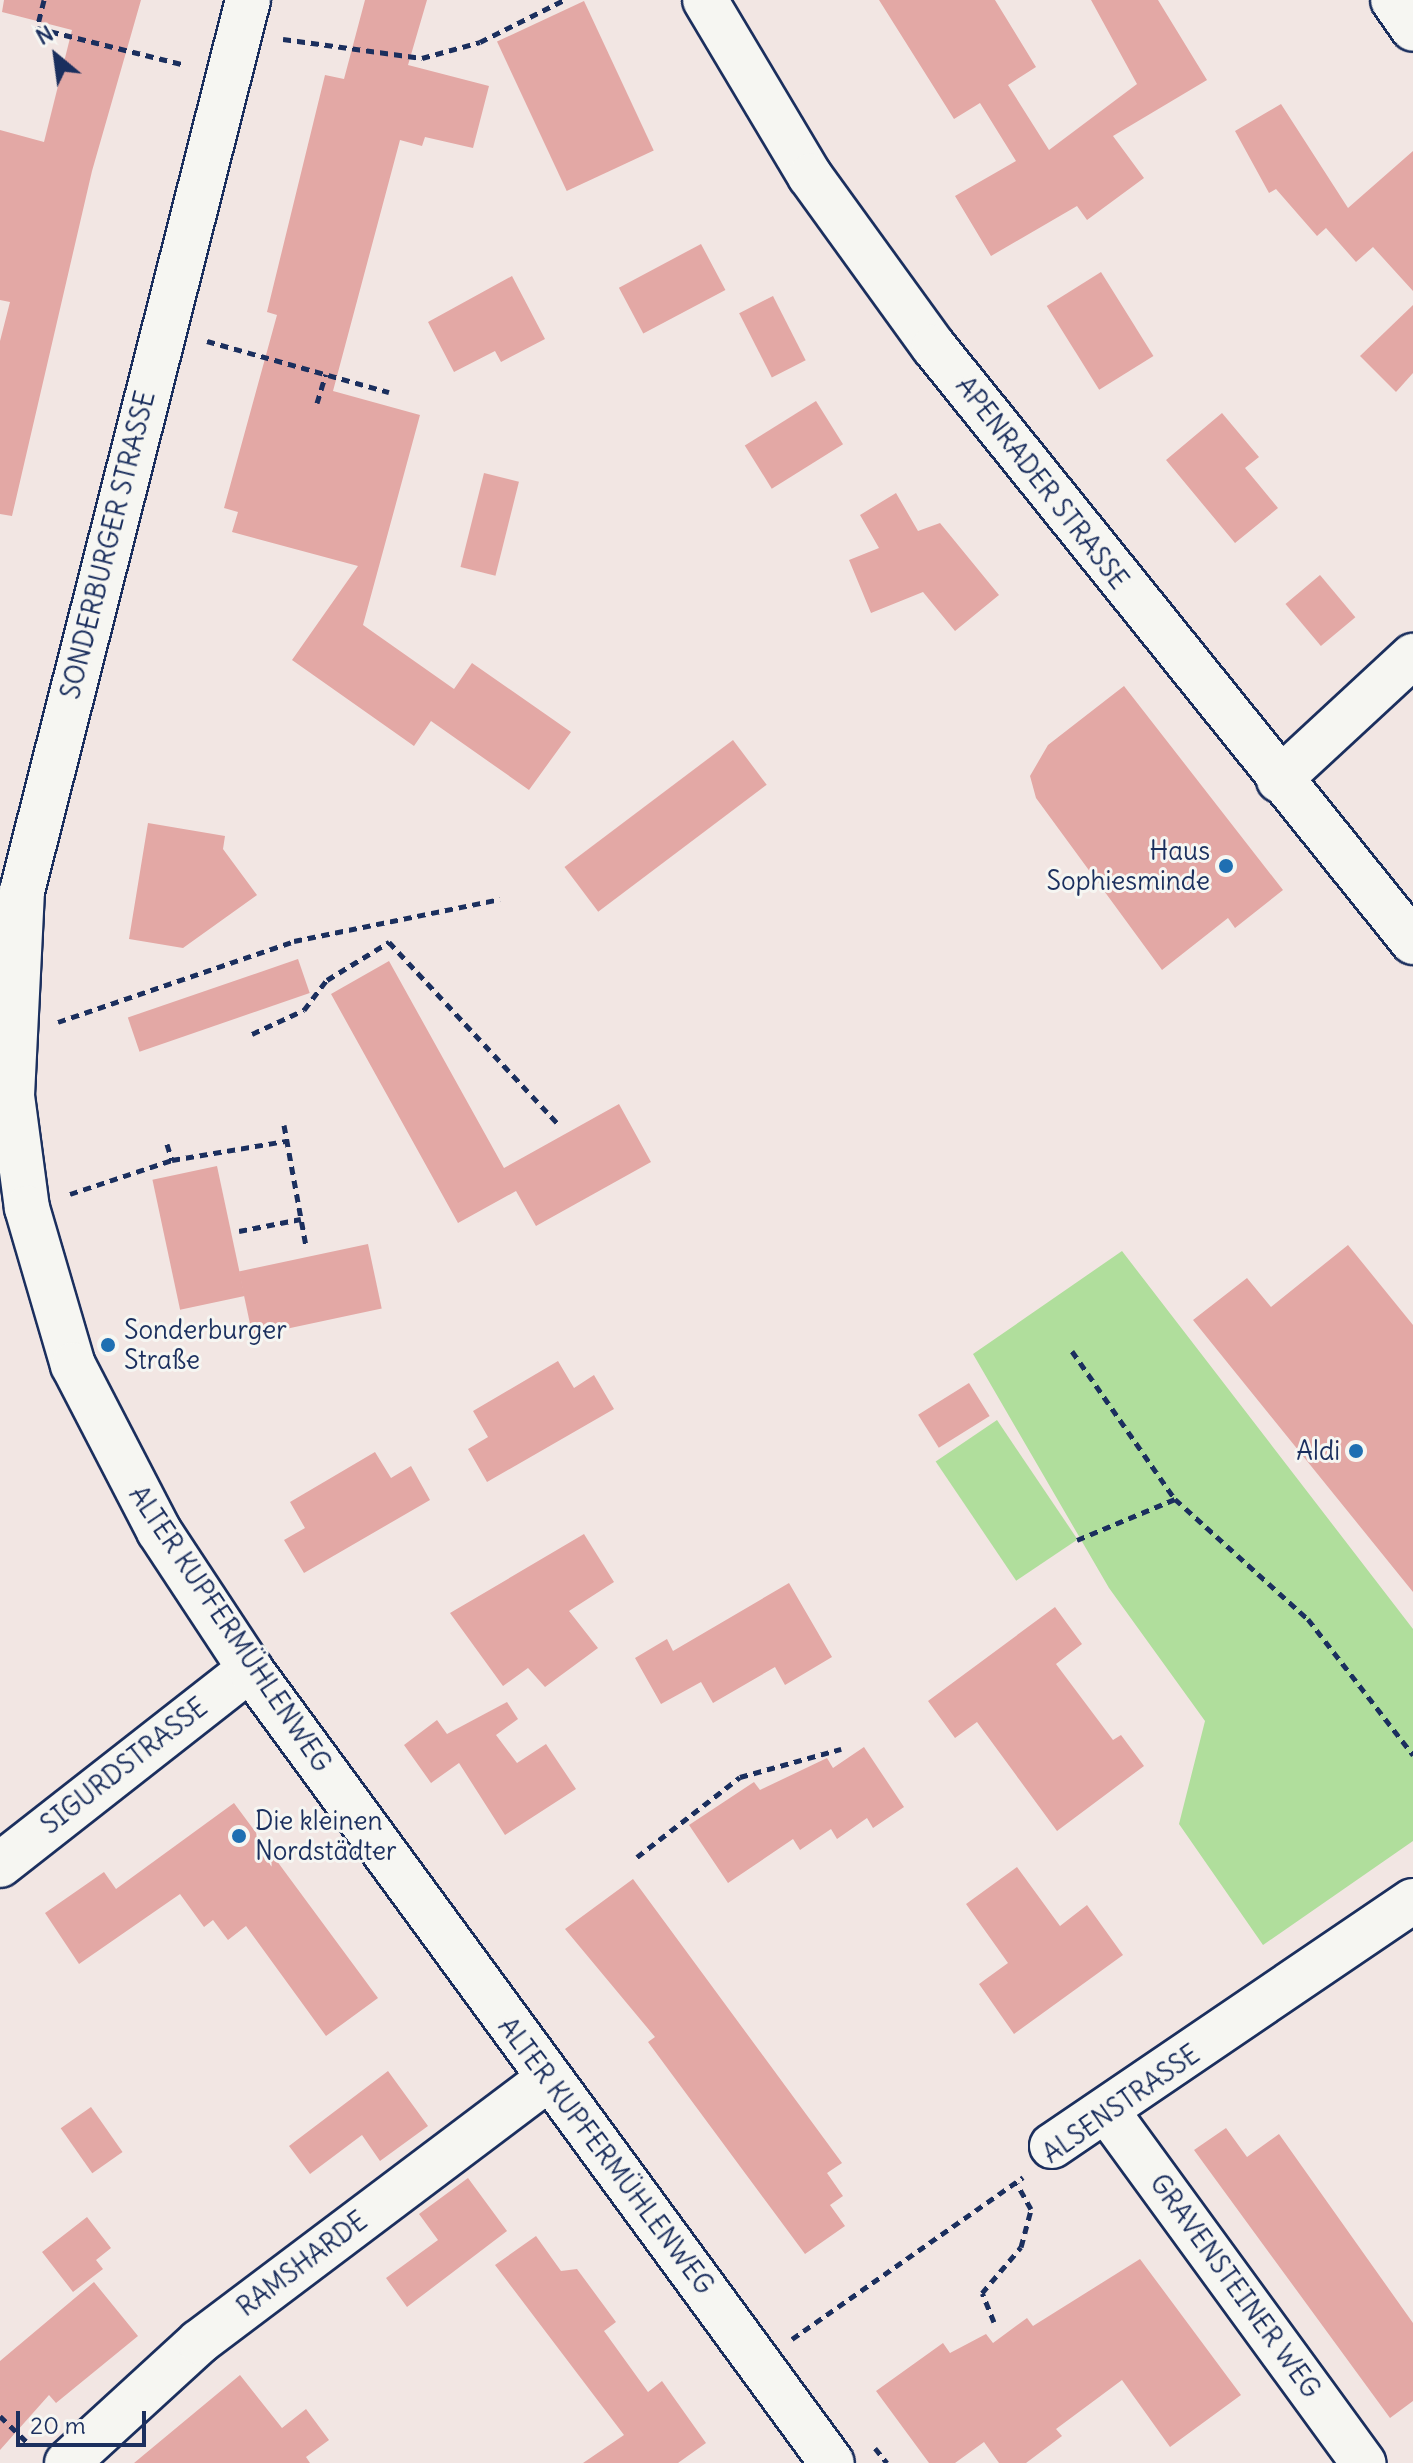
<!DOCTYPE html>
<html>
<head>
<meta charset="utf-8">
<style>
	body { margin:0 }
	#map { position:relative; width:1413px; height:2463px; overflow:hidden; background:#f2e6e3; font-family:Delius,sans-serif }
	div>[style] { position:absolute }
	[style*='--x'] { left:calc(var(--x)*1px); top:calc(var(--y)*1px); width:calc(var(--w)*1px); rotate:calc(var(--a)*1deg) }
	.green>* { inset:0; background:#b0de9c; transform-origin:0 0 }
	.building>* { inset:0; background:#e3a8a5; transform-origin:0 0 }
	.path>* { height:5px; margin-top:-2.5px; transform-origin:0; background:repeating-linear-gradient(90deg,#1b2f5e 0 8px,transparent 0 14px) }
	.roads { filter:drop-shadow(2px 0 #1b2f5e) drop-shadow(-2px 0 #1b2f5e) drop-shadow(0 2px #1b2f5e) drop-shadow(0 -2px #1b2f5e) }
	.street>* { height:44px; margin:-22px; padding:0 22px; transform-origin:22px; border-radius:22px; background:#f6f6f2 }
	.secondary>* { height:44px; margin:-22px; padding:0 22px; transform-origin:22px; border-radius:22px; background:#f6f6f2 }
	.dots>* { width:22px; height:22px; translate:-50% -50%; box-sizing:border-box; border:4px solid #f6f6f2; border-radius:50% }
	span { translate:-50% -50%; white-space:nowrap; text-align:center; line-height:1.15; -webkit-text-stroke:6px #f6f6f2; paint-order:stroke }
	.street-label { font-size:26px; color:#1b2f5e }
	.poi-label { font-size:26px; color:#1b2f5e }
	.right { translate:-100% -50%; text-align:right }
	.left { translate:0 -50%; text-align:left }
	.north { position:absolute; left:16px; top:16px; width:80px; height:80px; -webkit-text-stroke:6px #f6f6f2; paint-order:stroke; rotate:331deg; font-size:22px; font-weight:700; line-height:32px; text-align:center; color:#1b2f5e }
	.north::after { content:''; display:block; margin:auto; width:28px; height:36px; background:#1b2f5e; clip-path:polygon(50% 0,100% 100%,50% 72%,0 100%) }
	.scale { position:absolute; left:16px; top:2411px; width:130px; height:36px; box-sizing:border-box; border:4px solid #1b2f5e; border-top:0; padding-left:10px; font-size:24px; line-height:28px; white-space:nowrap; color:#1b2f5e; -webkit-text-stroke:6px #f6f6f2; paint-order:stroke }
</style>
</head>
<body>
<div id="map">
	<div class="green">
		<div style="clip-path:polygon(1122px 1251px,1413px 1629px,1413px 1841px,1263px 1945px,1179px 1824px,1205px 1721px,1109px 1588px,973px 1354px)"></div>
		<div style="left:997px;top:1420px;width:144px;height:74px;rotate:56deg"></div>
	</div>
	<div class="building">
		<div style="clip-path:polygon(4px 0,141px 0,92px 171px,12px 516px,0 514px,0 341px,10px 302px,0 300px,0 130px,44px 142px,72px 30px,2px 12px)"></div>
		<div style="clip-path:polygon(365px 0,427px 0,408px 65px,489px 86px,473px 148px,425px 137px,422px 146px,400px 140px,333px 391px,420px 415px,363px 625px,454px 689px,472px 663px,571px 732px,529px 790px,431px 721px,414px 746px,292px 660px,358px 566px,232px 532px,238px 512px,224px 508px,277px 315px,267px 312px,325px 75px,344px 79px)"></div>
		<div style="clip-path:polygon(879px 0,995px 0,1036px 67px,1008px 85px,1049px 150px,1137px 84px,1091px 0,1158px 0,1207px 80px,1113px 136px,1144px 178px,1087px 220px,1077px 206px,991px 256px,955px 196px,1016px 161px,980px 103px,954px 119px)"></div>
		<div style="left:584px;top:1px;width:165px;height:96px;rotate:65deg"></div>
		<div style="clip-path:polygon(1281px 104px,1348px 208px,1413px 151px,1413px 291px,1373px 247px,1356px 262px,1326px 228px,1317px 236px,1276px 189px,1269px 193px,1235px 131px)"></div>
		<div style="left:701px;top:244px;width:52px;height:93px;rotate:62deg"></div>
		<div style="left:1101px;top:272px;width:99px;height:64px;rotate:58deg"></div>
		<div style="clip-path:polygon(512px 276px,545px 339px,501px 362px,495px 351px,454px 372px,428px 322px)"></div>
		<div style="left:773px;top:296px;width:72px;height:38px;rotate:63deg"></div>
		<div style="clip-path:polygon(1413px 305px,1413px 373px,1396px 392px,1360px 356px)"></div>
		<div style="left:816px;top:401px;width:51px;height:84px;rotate:58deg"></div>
		<div style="clip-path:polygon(1222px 413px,1259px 457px,1245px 468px,1278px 508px,1235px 543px,1166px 460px)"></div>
		<div style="left:484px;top:473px;width:36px;height:97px;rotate:14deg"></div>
		<div style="clip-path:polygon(896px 493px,918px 531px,940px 523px,999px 595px,955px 631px,923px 592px,871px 613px,849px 560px,879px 548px,860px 515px)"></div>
		<div style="left:1320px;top:575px;width:55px;height:45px;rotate:50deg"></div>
		<div style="clip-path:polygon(1124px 686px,1283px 890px,1235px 928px,1228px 918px,1162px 970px,1036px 798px,1030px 776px,1048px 745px)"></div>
		<div style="left:733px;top:740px;width:56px;height:211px;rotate:53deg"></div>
		<div style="clip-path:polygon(148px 823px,225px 836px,223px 849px,257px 895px,183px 948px,129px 939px)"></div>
		<div style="left:298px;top:959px;width:36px;height:180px;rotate:71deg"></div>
		<div style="clip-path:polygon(389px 961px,504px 1168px,619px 1104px,651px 1162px,536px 1226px,516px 1191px,458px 1223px,331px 994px)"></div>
		<div style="left:217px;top:1166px;width:133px;height:66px;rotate:78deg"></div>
		<div style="left:368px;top:1244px;width:66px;height:132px;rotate:78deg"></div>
		<div style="clip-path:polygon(1348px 1245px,1413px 1325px,1413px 1592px,1193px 1320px,1247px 1278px,1271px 1307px)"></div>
		<div style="clip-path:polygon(558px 1361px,574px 1388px,594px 1375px,614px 1409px,487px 1482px,468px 1449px,488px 1437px,473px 1411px)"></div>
		<div style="left:969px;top:1383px;width:39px;height:60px;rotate:58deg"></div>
		<div style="clip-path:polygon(375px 1452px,391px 1478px,411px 1466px,430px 1500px,304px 1573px,284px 1540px,305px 1528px,290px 1502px)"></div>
		<div style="clip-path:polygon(584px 1534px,614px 1582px,569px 1611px,598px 1648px,545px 1687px,528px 1668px,503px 1686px,450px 1613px)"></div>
		<div style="clip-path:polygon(789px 1583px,832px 1657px,785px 1685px,775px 1667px,713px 1703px,701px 1682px,661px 1704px,635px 1658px,667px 1639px,673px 1651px)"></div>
		<div style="clip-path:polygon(1055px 1607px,1082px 1644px,1056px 1664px,1113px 1740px,1121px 1735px,1144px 1766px,1057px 1831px,977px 1722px,955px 1738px,928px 1701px)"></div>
		<div style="clip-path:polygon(507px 1702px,518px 1719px,496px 1735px,517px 1763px,546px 1744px,576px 1789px,505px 1835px,459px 1763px,431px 1783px,404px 1745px,437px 1720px,447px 1734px)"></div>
		<div style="clip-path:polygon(864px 1747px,904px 1807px,873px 1828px,867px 1818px,837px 1839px,831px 1829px,800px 1850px,793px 1839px,728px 1883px,689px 1825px,754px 1782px,760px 1790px,827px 1758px,833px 1768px)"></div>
		<div style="clip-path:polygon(234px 1803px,378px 1998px,326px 2036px,246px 1926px,228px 1940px,213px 1920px,204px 1927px,180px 1894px,79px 1964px,45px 1913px,104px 1872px,116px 1889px)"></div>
		<div style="clip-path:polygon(1017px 1867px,1060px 1926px,1087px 1905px,1123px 1955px,1014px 2034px,979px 1984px,1008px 1963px,966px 1904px)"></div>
		<div style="clip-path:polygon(633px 1879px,842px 2163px,827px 2173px,843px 2196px,830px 2205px,845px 2226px,805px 2254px,648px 2042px,655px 2037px,565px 1929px)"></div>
		<div style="clip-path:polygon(388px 2071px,428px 2126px,380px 2161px,362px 2135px,310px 2174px,289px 2146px)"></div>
		<div style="left:91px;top:2107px;width:55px;height:37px;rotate:55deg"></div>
		<div style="clip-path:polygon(1226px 2128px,1247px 2157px,1279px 2134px,1413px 2323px,1413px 2401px,1390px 2418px,1194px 2150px)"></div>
		<div style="clip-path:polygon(468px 2178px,507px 2231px,407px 2307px,386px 2278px,438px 2240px,419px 2214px)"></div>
		<div style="clip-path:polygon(87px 2217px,111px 2248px,96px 2260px,103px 2269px,73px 2292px,42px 2252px)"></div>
		<div style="clip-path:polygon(536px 2236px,561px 2271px,577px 2269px,616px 2322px,604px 2331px,648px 2392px,662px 2381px,706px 2443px,678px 2463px,583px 2463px,624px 2435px,495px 2265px)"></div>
		<div style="clip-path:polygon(1140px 2259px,1241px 2395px,1170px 2447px,1122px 2380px,1056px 2429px,1062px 2436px,1026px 2463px,999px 2463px,984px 2442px,955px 2463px,929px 2463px,876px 2391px,943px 2343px,950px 2353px,986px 2334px,993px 2343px,1027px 2318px,1033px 2326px)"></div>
		<div style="clip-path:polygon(94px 2282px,138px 2336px,56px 2403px,49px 2395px,0 2450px,0 2361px)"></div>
		<div style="clip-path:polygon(240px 2375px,282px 2428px,306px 2409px,329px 2440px,306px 2457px,310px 2463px,134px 2463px)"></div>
	</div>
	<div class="path">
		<div style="--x:44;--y:0;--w:29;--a:104"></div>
		<div style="--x:37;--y:28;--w:153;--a:14"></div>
		<div style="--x:283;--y:39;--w:140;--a:7.8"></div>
		<div style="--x:422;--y:58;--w:60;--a:-15.4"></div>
		<div style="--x:480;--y:42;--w:94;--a:-26.6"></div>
		<div style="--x:207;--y:341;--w:189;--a:15.7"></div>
		<div style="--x:317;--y:403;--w:30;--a:-73"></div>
		<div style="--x:58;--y:1022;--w:250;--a:-18.9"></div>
		<div style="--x:294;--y:941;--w:210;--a:-11.5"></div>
		<div style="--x:252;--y:1034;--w:57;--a:-24.8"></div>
		<div style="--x:304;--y:1010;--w:38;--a:-53"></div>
		<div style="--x:327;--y:980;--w:73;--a:-31.5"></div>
		<div style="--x:389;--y:942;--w:250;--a:47.1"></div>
		<div style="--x:284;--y:1125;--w:123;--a:79.7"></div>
		<div style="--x:167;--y:1144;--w:17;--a:73"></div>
		<div style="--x:70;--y:1194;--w:108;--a:-18.4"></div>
		<div style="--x:172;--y:1160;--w:116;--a:-9.5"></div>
		<div style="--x:239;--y:1231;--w:63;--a:-11"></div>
		<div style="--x:1072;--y:1351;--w:180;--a:55.2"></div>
		<div style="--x:1175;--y:1499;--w:179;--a:42.1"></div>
		<div style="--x:1308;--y:1619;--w:172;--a:52.3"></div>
		<div style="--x:1077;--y:1540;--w:106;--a:-22.7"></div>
		<div style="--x:637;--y:1857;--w:130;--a:-37.8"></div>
		<div style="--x:740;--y:1777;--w:105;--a:-15.5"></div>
		<div style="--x:994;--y:2322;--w:31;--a:-112"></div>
		<div style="--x:982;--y:2293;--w:60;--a:-49.7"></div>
		<div style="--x:1021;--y:2247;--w:39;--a:-75"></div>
		<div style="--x:1031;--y:2209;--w:29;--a:-119"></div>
		<div style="--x:792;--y:2339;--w:282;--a:-35"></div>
		<div style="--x:0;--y:2416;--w:39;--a:44"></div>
		<div style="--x:875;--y:2448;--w:19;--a:51"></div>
	</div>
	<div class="roads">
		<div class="street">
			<div style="--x:1393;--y:0;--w:35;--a:55"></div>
			<div style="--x:1279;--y:780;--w:183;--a:-42.8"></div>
			<div style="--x:0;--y:1865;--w:318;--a:-38.1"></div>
			<div style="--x:1106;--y:2110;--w:437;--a:53.9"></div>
			<div style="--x:1052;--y:2146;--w:436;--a:-34.2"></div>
			<div style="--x:67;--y:2463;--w:179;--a:-42.5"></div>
			<div style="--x:199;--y:2342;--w:437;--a:-37"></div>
		</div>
		<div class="secondary">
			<div style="--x:248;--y:0;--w:919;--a:104.23"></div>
			<div style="--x:22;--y:891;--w:205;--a:92.8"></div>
			<div style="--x:12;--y:1096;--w:113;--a:82.4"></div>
			<div style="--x:27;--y:1208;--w:164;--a:73.7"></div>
			<div style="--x:73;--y:1365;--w:187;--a:62.6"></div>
			<div style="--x:159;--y:1531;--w:165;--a:56.6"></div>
			<div style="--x:250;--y:1669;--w:984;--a:53.76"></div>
			<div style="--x:705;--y:0;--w:205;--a:59.2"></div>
			<div style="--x:810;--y:176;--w:211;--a:54.1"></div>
			<div style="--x:934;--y:347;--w:764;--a:51.16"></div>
		</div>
	</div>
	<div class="dots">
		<div style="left:1226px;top:866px;background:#1f6fb2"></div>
		<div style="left:108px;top:1345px;background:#1f6fb2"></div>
		<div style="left:1356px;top:1451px;background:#1f6fb2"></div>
		<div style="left:239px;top:1836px;background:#1f6fb2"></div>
	</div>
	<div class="street-label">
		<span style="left:1042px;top:483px;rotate:52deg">APENRADER STRASSE</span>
		<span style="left:108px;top:545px;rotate:-76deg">SONDERBURGER STRASSE</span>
		<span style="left:230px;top:1629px;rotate:56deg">ALTER KUPFERMÜHLENWEG</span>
		<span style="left:124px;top:1766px;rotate:-38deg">SIGURDSTRASSE</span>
		<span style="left:1121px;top:2104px;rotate:-35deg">ALSENSTRASSE</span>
		<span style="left:606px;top:2156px;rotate:53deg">ALTER KUPFERMÜHLENWEG</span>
		<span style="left:302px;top:2264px;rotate:-37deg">RAMSHARDE</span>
		<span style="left:1235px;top:2286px;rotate:54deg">GRAVENSTEINER WEG</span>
	</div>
	<div class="poi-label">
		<span class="right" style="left:1210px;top:866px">Haus<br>Sophiesminde</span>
		<span class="left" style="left:124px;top:1345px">Sonderburger<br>Straße</span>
		<span class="right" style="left:1340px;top:1451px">Aldi</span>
		<span class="left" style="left:255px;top:1836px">Die kleinen<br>Nordstädter</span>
	</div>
	<div class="north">N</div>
	<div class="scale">20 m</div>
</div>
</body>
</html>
